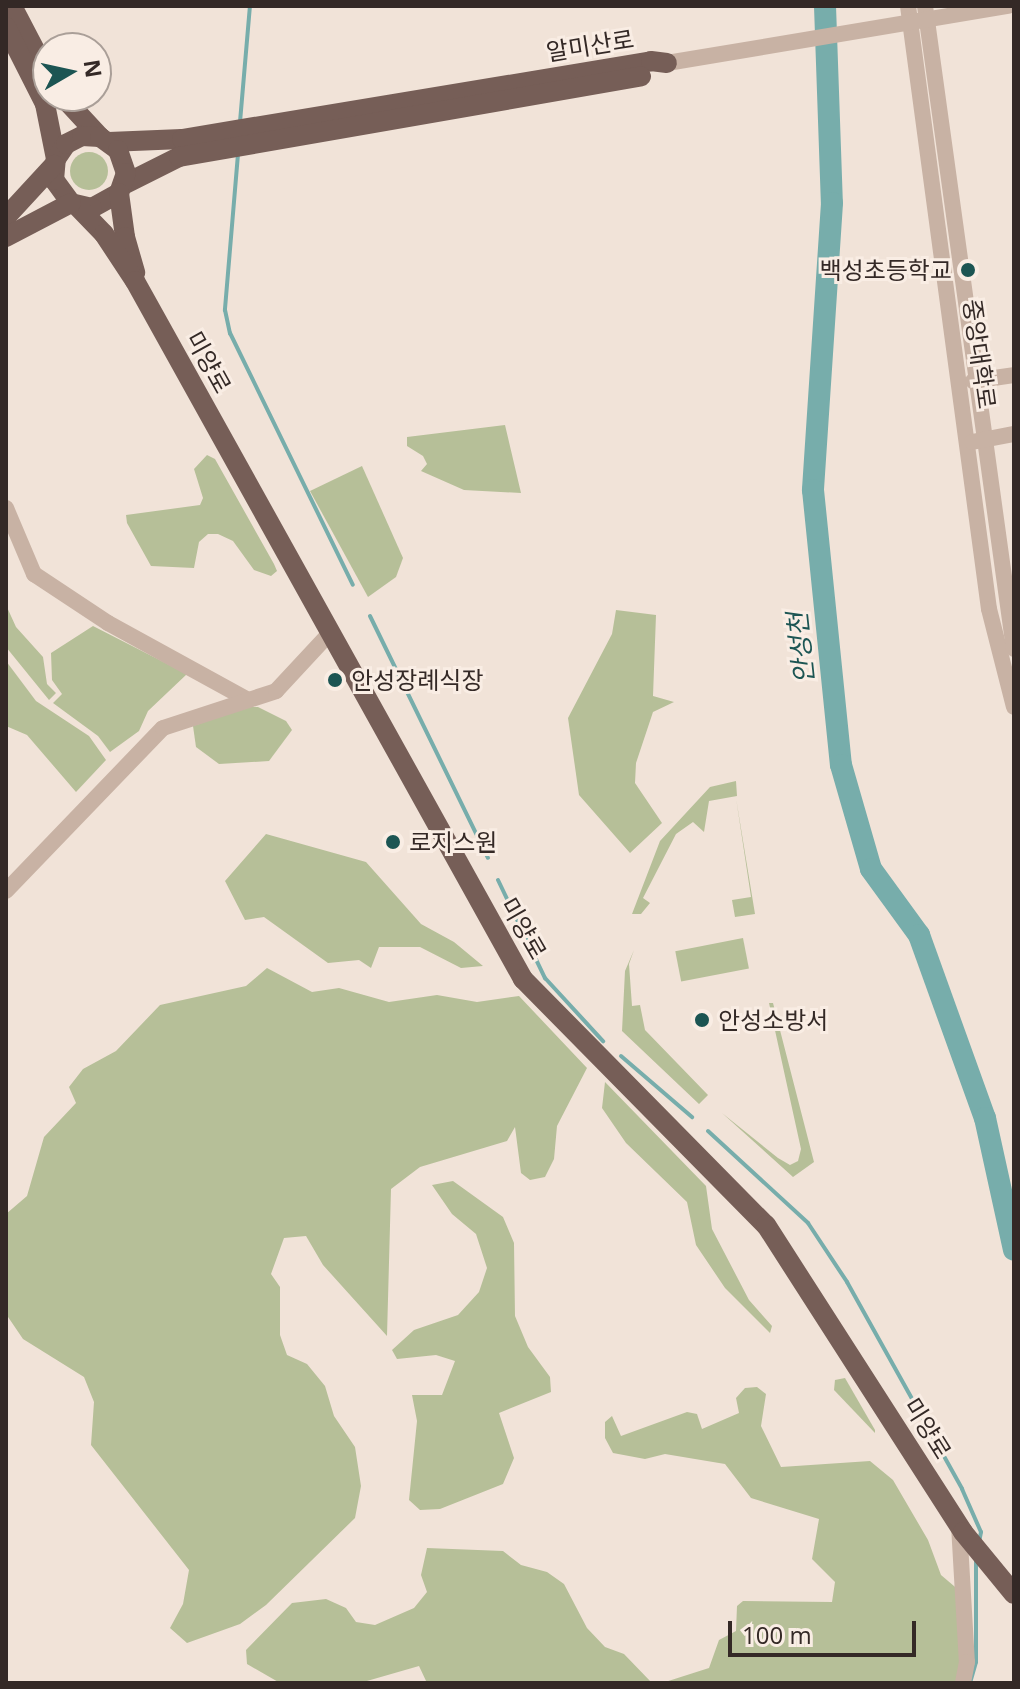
<!DOCTYPE html>
<html>
<head>
<meta charset="utf-8">
<style>
	body { margin:0 }
	#map { position:relative; width:1020px; height:1689px; overflow:hidden; background:#f1e3d8; font-family:"Open Sans","Noto Sans KR",sans-serif }
	div>[style] { position:absolute }
	[style*='--x'] { left:calc(var(--x)*1px); top:calc(var(--y)*1px); width:calc(var(--w)*1px); rotate:calc(var(--a)*1deg) }
	.green>* { inset:0; background:#b6bf98; transform-origin:0 0 }
	.round { border-radius:50% }
	.stream>* { height:4px; margin:-2px; padding:0 2px; transform-origin:2px; border-radius:2px; background:#77adab }
	.river>* { height:22px; margin:-11px; padding:0 11px; transform-origin:11px; border-radius:11px; background:#77adab }
	.minor>* { height:16px; margin:-8px; padding:0 8px; transform-origin:8px; border-radius:8px; background:#c8b2a4 }
	.major>* { height:20px; margin:-10px; padding:0 10px; transform-origin:10px; border-radius:10px; background:#765e57 }
	.dots>* { width:22px; height:22px; translate:-50% -50%; box-sizing:border-box; border:4px solid #f9ede4; border-radius:50% }
	span { translate:-50% -50%; white-space:nowrap; text-align:center; line-height:1.15; -webkit-text-stroke:6px #f9ede4; paint-order:stroke }
	.street-label { font-size:24px; color:#342926 }
	.poi-label { font-size:24px; color:#342926 }
	.right { translate:-100% -50%; text-align:right }
	.left { translate:0 -50%; text-align:left }
	.water-label { font-size:26px; color:#1c5553; font-style:italic }
	.frame { position:absolute; inset:0; border:8px solid #342926; pointer-events:none }
	.north { position:absolute; left:32px; top:32px; width:80px; height:80px; box-sizing:border-box; background:#f9ede4; border:2px solid #aa9f98; border-radius:50%; rotate:81deg; font-size:22px; font-weight:700; line-height:32px; text-align:center; color:#342926 }
	.north::after { content:''; display:block; margin:auto; width:28px; height:36px; background:#1c5553; clip-path:polygon(50% 0,100% 100%,50% 72%,0 100%) }
	.scale { position:absolute; left:728px; top:1621px; width:188px; height:36px; box-sizing:border-box; border:4px solid #342926; border-top:0; padding-left:10px; font-size:24px; line-height:28px; white-space:nowrap; color:#342926; -webkit-text-stroke:6px #f9ede4; paint-order:stroke }
</style>
</head>
<body>
<div id="map">
	<div class="green">
		<div class="round" style="left:70px;top:152px;width:38px;height:38px"></div>
		<div style="clip-path:polygon(505px 425px,521px 493px,464px 490px,421px 471px,427px 464px,423px 456px,407px 446px,407px 437px)"></div>
		<div style="clip-path:polygon(207px 455px,215px 459px,274px 564px,277px 571px,271px 576px,254px 570px,233px 541px,218px 534px,208px 534px,199px 542px,194px 568px,151px 566px,127px 523px,126px 515px,200px 505px,203px 498px,194px 469px)"></div>
		<div style="clip-path:polygon(362px 466px,403px 558px,396px 577px,368px 597px,310px 491px)"></div>
		<div style="clip-path:polygon(6px 605px,16px 627px,43px 657px,47px 684px,56px 693px,49px 700px,6px 647px)"></div>
		<div style="clip-path:polygon(616px 610px,656px 615px,653px 696px,674px 702px,653px 712px,636px 763px,635px 783px,662px 823px,630px 853px,579px 795px,568px 718px,612px 634px)"></div>
		<div style="clip-path:polygon(93px 626px,187px 674px,148px 711px,139px 731px,110px 752px,98px 736px,53px 703px,62px 694px,52px 680px,51px 653px)"></div>
		<div style="clip-path:polygon(6px 661px,36px 701px,89px 736px,106px 760px,76px 792px,27px 735px,6px 726px)"></div>
		<div style="clip-path:polygon(247px 707px,258px 707px,286px 721px,292px 730px,269px 761px,219px 764px,196px 747px,193px 726px)"></div>
		<div style="clip-path:polygon(736px 781px,737px 796px,709px 801px,704px 832px,693px 822px,676px 834px,643px 898px,650px 903px,641px 914px,632px 914px,660px 841px,710px 787px)"></div>
		<div style="clip-path:polygon(736px 798px,755px 914px,735px 917px,732px 900px,751px 897px)"></div>
		<div style="clip-path:polygon(266px 834px,366px 862px,421px 924px,454px 942px,483px 966px,461px 968px,420px 947px,379px 947px,371px 968px,359px 960px,328px 963px,264px 917px,245px 920px,225px 881px)"></div>
		<div style="left:743px;top:938px;width:31px;height:69px;rotate:79deg"></div>
		<div style="clip-path:polygon(634px 950px,629px 964px,632px 1006px,640px 1005px,645px 1030px,708px 1095px,699px 1104px,622px 1031px,625px 971px)"></div>
		<div style="clip-path:polygon(267px 968px,312px 992px,339px 988px,389px 1002px,437px 995px,477px 1002px,519px 996px,587px 1068px,557px 1126px,554px 1159px,545px 1177px,530px 1180px,521px 1173px,515px 1127px,507px 1141px,420px 1167px,391px 1189px,387px 1336px,323px 1265px,306px 1236px,284px 1238px,271px 1274px,280px 1287px,280px 1335px,287px 1355px,307px 1364px,325px 1386px,334px 1416px,355px 1447px,361px 1486px,355px 1518px,266px 1605px,240px 1624px,187px 1643px,170px 1628px,183px 1604px,189px 1570px,91px 1445px,94px 1402px,84px 1377px,23px 1339px,6px 1314px,6px 1214px,27px 1196px,44px 1137px,76px 1103px,69px 1087px,83px 1069px,116px 1051px,160px 1005px,246px 986px)"></div>
		<div style="clip-path:polygon(769px 1003px,773px 1003px,814px 1162px,793px 1177px,722px 1113px,778px 1158px,790px 1165px,798px 1161px,801px 1149px)"></div>
		<div style="clip-path:polygon(605px 1082px,706px 1186px,712px 1229px,749px 1300px,772px 1326px,770px 1333px,725px 1288px,696px 1245px,687px 1202px,626px 1143px,602px 1108px)"></div>
		<div style="clip-path:polygon(453px 1181px,503px 1217px,514px 1243px,515px 1316px,528px 1347px,550px 1377px,551px 1392px,499px 1413px,514px 1458px,503px 1484px,440px 1509px,420px 1510px,409px 1500px,417px 1421px,412px 1395px,442px 1395px,455px 1361px,436px 1355px,397px 1359px,392px 1350px,414px 1330px,458px 1315px,479px 1292px,487px 1268px,476px 1234px,452px 1214px,432px 1185px)"></div>
		<div style="clip-path:polygon(845px 1378px,875px 1430px,875px 1433px,834px 1390px,835px 1380px)"></div>
		<div style="clip-path:polygon(757px 1387px,766px 1394px,761px 1426px,781px 1467px,870px 1461px,893px 1480px,928px 1540px,941px 1575px,961px 1592px,965px 1666px,958px 1683px,662px 1683px,709px 1668px,719px 1640px,736px 1631px,737px 1606px,743px 1601px,832px 1602px,835px 1582px,812px 1559px,819px 1519px,751px 1498px,725px 1464px,665px 1454px,645px 1459px,613px 1453px,605px 1438px,605px 1422px,612px 1416px,621px 1436px,687px 1412px,697px 1414px,702px 1429px,739px 1413px,736px 1398px,745px 1388px)"></div>
		<div style="clip-path:polygon(427px 1548px,503px 1551px,521px 1565px,547px 1572px,564px 1584px,587px 1628px,605px 1647px,624px 1654px,652px 1683px,427px 1683px,419px 1666px,360px 1683px,280px 1683px,247px 1664px,246px 1650px,292px 1603px,326px 1599px,346px 1608px,356px 1622px,375px 1625px,414px 1608px,427px 1592px,421px 1575px)"></div>
	</div>
	<div class="stream">
		<div style="--x:240;--y:122;--w:116;--a:-85.1"></div>
		<div style="--x:238;--y:154;--w:157;--a:94.8"></div>
		<div style="--x:225;--y:310;--w:24;--a:78"></div>
		<div style="--x:230;--y:333;--w:280;--a:64"></div>
		<div style="--x:370;--y:616;--w:269;--a:64"></div>
		<div style="--x:498;--y:880;--w:109;--a:64.4"></div>
		<div style="--x:545;--y:978;--w:86;--a:47.4"></div>
		<div style="--x:621;--y:1056;--w:94;--a:40.7"></div>
		<div style="--x:708;--y:1131;--w:136;--a:42.6"></div>
		<div style="--x:808;--y:1223;--w:71;--a:56.5"></div>
		<div style="--x:847;--y:1282;--w:237;--a:60.9"></div>
		<div style="--x:962;--y:1489;--w:47;--a:66.2"></div>
		<div style="--x:981;--y:1532;--w:10;--a:101"></div>
		<div style="--x:970;--y:1683;--w:22;--a:-74"></div>
		<div style="--x:976;--y:1662;--w:103;--a:-90"></div>
	</div>
	<div class="river">
		<div style="--x:825;--y:6;--w:197;--a:88"></div>
		<div style="--x:832;--y:203;--w:288;--a:93.8"></div>
		<div style="--x:813;--y:490;--w:276;--a:84.2"></div>
		<div style="--x:841;--y:765;--w:108;--a:73.9"></div>
		<div style="--x:871;--y:869;--w:82;--a:54"></div>
		<div style="--x:919;--y:935;--w:195;--a:70.2"></div>
		<div style="--x:985;--y:1118;--w:135;--a:77.6"></div>
	</div>
	<div class="minor">
		<div style="--x:908;--y:6;--w:608;--a:82.35"></div>
		<div style="--x:989;--y:609;--w:101;--a:75.7"></div>
		<div style="--x:925;--y:6;--w:649;--a:82.12"></div>
		<div style="--x:667;--y:63;--w:347;--a:-9.5"></div>
		<div style="--x:973;--y:381;--w:41;--a:-8.3"></div>
		<div style="--x:972;--y:442;--w:43;--a:-10.8"></div>
		<div style="--x:6;--y:508;--w:72;--a:67"></div>
		<div style="--x:34;--y:574;--w:89;--a:33.5"></div>
		<div style="--x:108;--y:623;--w:160;--a:28.8"></div>
		<div style="--x:6;--y:891;--w:226;--a:-46.1"></div>
		<div style="--x:163;--y:728;--w:119;--a:-18.1"></div>
		<div style="--x:276;--y:691;--w:78;--a:-47.1"></div>
		<div style="--x:959;--y:1525;--w:137;--a:86.7"></div>
		<div style="--x:967;--y:1662;--w:21;--a:101"></div>
	</div>
	<div class="major">
		<div style="--x:12;--y:6;--w:78;--a:62.4"></div>
		<div style="--x:6;--y:27;--w:86;--a:63.1"></div>
		<div style="--x:45;--y:104;--w:56;--a:78.7"></div>
		<div style="--x:62;--y:96;--w:56;--a:47.2"></div>
		<div style="--x:109;--y:142;--w:73;--a:-2.4"></div>
		<div style="--x:182;--y:139;--w:475;--a:-9.4"></div>
		<div style="--x:651;--y:61;--w:16;--a:7"></div>
		<div style="--x:123;--y:185;--w:63;--a:-26.6"></div>
		<div style="--x:179;--y:157;--w:469;--a:-9.9"></div>
		<div style="--x:119;--y:193;--w:31;--a:151"></div>
		<div style="--x:92;--y:208;--w:22;--a:-167"></div>
		<div style="--x:71;--y:203;--w:29;--a:-126"></div>
		<div style="--x:54;--y:180;--w:21;--a:-85"></div>
		<div style="--x:56;--y:159;--w:18;--a:-56"></div>
		<div style="--x:66;--y:144;--w:18;--a:-27"></div>
		<div style="--x:82;--y:136;--w:18;--a:3"></div>
		<div style="--x:100;--y:137;--w:22;--a:36"></div>
		<div style="--x:118;--y:150;--w:24;--a:71"></div>
		<div style="--x:126;--y:173;--w:21;--a:109"></div>
		<div style="--x:119;--y:193;--w:44;--a:82.2"></div>
		<div style="--x:125;--y:237;--w:37;--a:74"></div>
		<div style="--x:77;--y:206;--w:39;--a:46"></div>
		<div style="--x:104;--y:234;--w:56;--a:56.6"></div>
		<div style="--x:135;--y:281;--w:799;--a:60.93"></div>
		<div style="--x:523;--y:979;--w:346;--a:45.4"></div>
		<div style="--x:766;--y:1225;--w:365;--a:57.3"></div>
		<div style="--x:963;--y:1532;--w:80;--a:50.6"></div>
		<div style="--x:6;--y:217;--w:71;--a:-47.3"></div>
		<div style="--x:6;--y:237;--w:73;--a:-27.6"></div>
	</div>
	<div class="dots">
		<div style="left:968px;top:270px;background:#1c5553"></div>
		<div style="left:335px;top:680px;background:#1c5553"></div>
		<div style="left:393px;top:842px;background:#1c5553"></div>
		<div style="left:702px;top:1020px;background:#1c5553"></div>
	</div>
	<div class="street-label">
		<span style="left:590px;top:45px;rotate:-9deg">알미산로</span>
		<span style="left:980px;top:354px;rotate:82deg">중앙대학로</span>
		<span style="left:209px;top:362px;rotate:61deg">미양로</span>
		<span style="left:524px;top:928px;rotate:60deg">미양로</span>
		<span style="left:928px;top:1428px;rotate:58deg">미양로</span>
	</div>
	<div class="poi-label">
		<span class="right" style="left:952px;top:270px">백성초등학교</span>
		<span class="left" style="left:351px;top:680px">안성장례식장</span>
		<span class="left" style="left:409px;top:842px">로지스원</span>
		<span class="left" style="left:718px;top:1020px">안성소방서</span>
	</div>
	<div class="water-label">
		<span style="left:801px;top:648px;rotate:-96deg">안성천</span>
	</div>
	<div class="frame"></div>
	<div class="north">N</div>
	<div class="scale">100 m</div>
</div>
</body>
</html>
